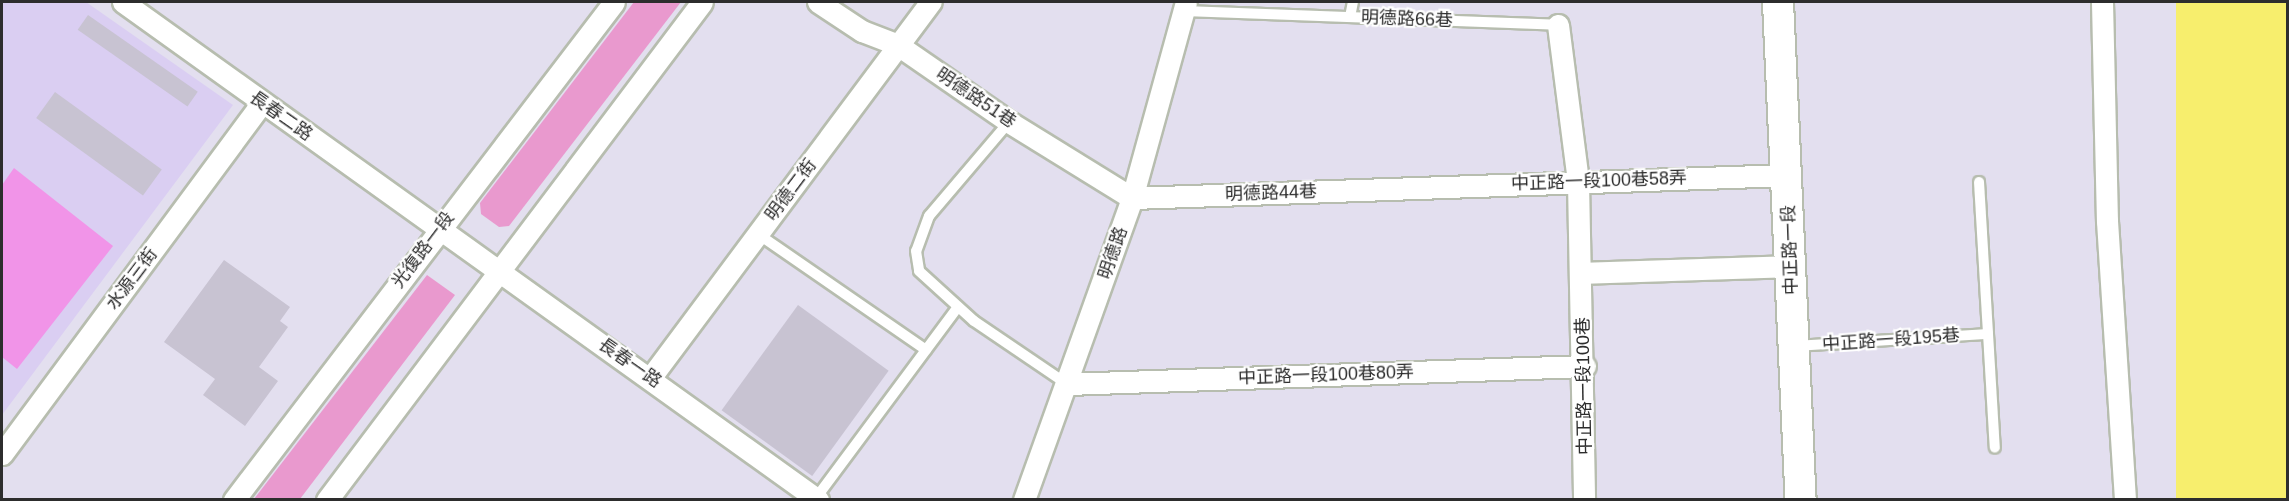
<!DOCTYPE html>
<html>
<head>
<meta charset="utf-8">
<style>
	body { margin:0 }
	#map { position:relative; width:2289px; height:501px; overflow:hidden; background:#e3dfef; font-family:Arial,"Noto Sans TC",sans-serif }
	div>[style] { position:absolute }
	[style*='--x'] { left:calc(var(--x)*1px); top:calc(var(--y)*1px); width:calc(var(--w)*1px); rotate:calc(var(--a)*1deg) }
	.education>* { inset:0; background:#dacef2 }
	.green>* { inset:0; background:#e999ce }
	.pitch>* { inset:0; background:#f194e8 }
	.water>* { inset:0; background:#f7ee6d; transform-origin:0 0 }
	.building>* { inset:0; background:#c8c3d2; transform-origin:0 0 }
	.roads { filter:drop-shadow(2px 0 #b7bdaf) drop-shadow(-2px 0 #b7bdaf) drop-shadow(0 2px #b7bdaf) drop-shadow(0 -2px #b7bdaf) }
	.lane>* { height:10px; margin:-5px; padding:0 5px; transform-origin:5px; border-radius:5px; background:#fff }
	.street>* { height:21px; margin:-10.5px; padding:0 10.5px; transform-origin:10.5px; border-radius:10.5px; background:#fff }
	.secondary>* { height:30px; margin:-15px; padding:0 15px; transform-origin:15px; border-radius:15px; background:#fff }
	span { translate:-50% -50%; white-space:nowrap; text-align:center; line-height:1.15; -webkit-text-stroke:4.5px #fff; paint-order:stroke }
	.street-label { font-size:18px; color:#2d2d2d }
	.frame { position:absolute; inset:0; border:3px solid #2d2d2d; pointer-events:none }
</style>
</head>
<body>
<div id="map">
	<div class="education">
		<div style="clip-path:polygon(2px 2px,86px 2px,233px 105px,2px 415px)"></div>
	</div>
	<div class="green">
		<div style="clip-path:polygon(634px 2px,681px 2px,509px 226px,499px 227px,481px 214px,480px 203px)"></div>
		<div style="clip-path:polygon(427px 275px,455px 295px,300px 499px,254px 499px)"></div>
	</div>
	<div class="pitch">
		<div style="clip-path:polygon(14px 168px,113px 246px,17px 369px,2px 357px,2px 185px)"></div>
	</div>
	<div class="water">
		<div style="left:2176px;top:2px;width:111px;height:497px"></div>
	</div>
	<div class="building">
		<div style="left:88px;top:15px;width:134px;height:18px;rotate:35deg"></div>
		<div style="left:55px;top:92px;width:132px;height:32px;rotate:36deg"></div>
		<div style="clip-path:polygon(224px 260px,290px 307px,280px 321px,288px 327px,259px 367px,278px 381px,245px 426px,203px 395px,215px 379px,164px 342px)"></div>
		<div style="left:798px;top:305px;width:112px;height:130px;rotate:36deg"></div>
	</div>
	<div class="roads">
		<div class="lane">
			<div style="--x:1184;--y:11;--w:374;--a:2.1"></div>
			<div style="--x:1350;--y:17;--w:15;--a:-79"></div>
			<div style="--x:1009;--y:122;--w:123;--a:130.4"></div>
			<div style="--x:929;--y:216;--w:37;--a:110"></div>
			<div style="--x:916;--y:251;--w:20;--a:81"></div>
			<div style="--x:919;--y:271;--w:74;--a:42.3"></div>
			<div style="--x:974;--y:321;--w:112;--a:34.1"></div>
			<div style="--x:1979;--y:182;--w:266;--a:86.6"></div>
			<div style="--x:758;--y:234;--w:204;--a:34.6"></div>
			<div style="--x:1796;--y:346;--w:192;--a:-3.6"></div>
			<div style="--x:816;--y:498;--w:237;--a:-53.4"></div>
		</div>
		<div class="street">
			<div style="--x:123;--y:2;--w:855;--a:35.62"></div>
			<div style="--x:818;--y:2;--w:53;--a:33.4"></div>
			<div style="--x:862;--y:31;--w:39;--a:21"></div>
			<div style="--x:898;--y:45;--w:135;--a:34.7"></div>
			<div style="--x:1009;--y:122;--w:145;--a:31.7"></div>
			<div style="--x:1132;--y:198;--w:655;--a:-2.01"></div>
			<div style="--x:2102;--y:2;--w:219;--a:88.7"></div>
			<div style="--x:2107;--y:221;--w:280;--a:86.3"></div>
			<div style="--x:1558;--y:25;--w:158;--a:82.7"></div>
			<div style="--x:1578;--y:182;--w:318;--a:88.9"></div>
			<div style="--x:1581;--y:273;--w:210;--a:-1.9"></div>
			<div style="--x:651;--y:377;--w:468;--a:-53.3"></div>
			<div style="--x:1067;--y:384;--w:518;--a:-1.99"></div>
			<div style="--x:2;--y:454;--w:437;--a:-53.5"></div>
			<div style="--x:234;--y:500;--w:626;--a:-52.65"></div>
			<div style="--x:327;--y:500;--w:623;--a:-53.02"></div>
			<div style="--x:1024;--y:500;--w:321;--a:-70.3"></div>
			<div style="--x:1132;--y:198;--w:203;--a:-74.6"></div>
		</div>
		<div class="secondary">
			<div style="--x:1778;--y:2;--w:499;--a:87.4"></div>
		</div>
	</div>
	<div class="street-label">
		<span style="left:1407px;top:19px;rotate:2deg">明德路66巷</span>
		<span style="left:976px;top:98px;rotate:34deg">明德路51巷</span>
		<span style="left:281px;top:116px;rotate:35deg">長春二路</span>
		<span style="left:1599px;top:181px;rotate:-2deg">中正路一段100巷58弄</span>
		<span style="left:791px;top:190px;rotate:-53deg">明德二街</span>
		<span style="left:1271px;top:193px;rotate:-2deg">明德路44巷</span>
		<span style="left:423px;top:250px;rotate:-53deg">光復路一段</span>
		<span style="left:1790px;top:250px;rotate:-92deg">中正路一段</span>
		<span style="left:1113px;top:253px;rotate:-71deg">明德路</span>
		<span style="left:132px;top:279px;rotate:-53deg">水源三街</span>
		<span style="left:1891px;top:340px;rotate:-4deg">中正路一段195巷</span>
		<span style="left:630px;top:363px;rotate:35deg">長春一路</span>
		<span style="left:1326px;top:375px;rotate:-2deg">中正路一段100巷80弄</span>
		<span style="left:1584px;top:386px;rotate:-91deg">中正路一段100巷</span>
	</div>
	<div class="frame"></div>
</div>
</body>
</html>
